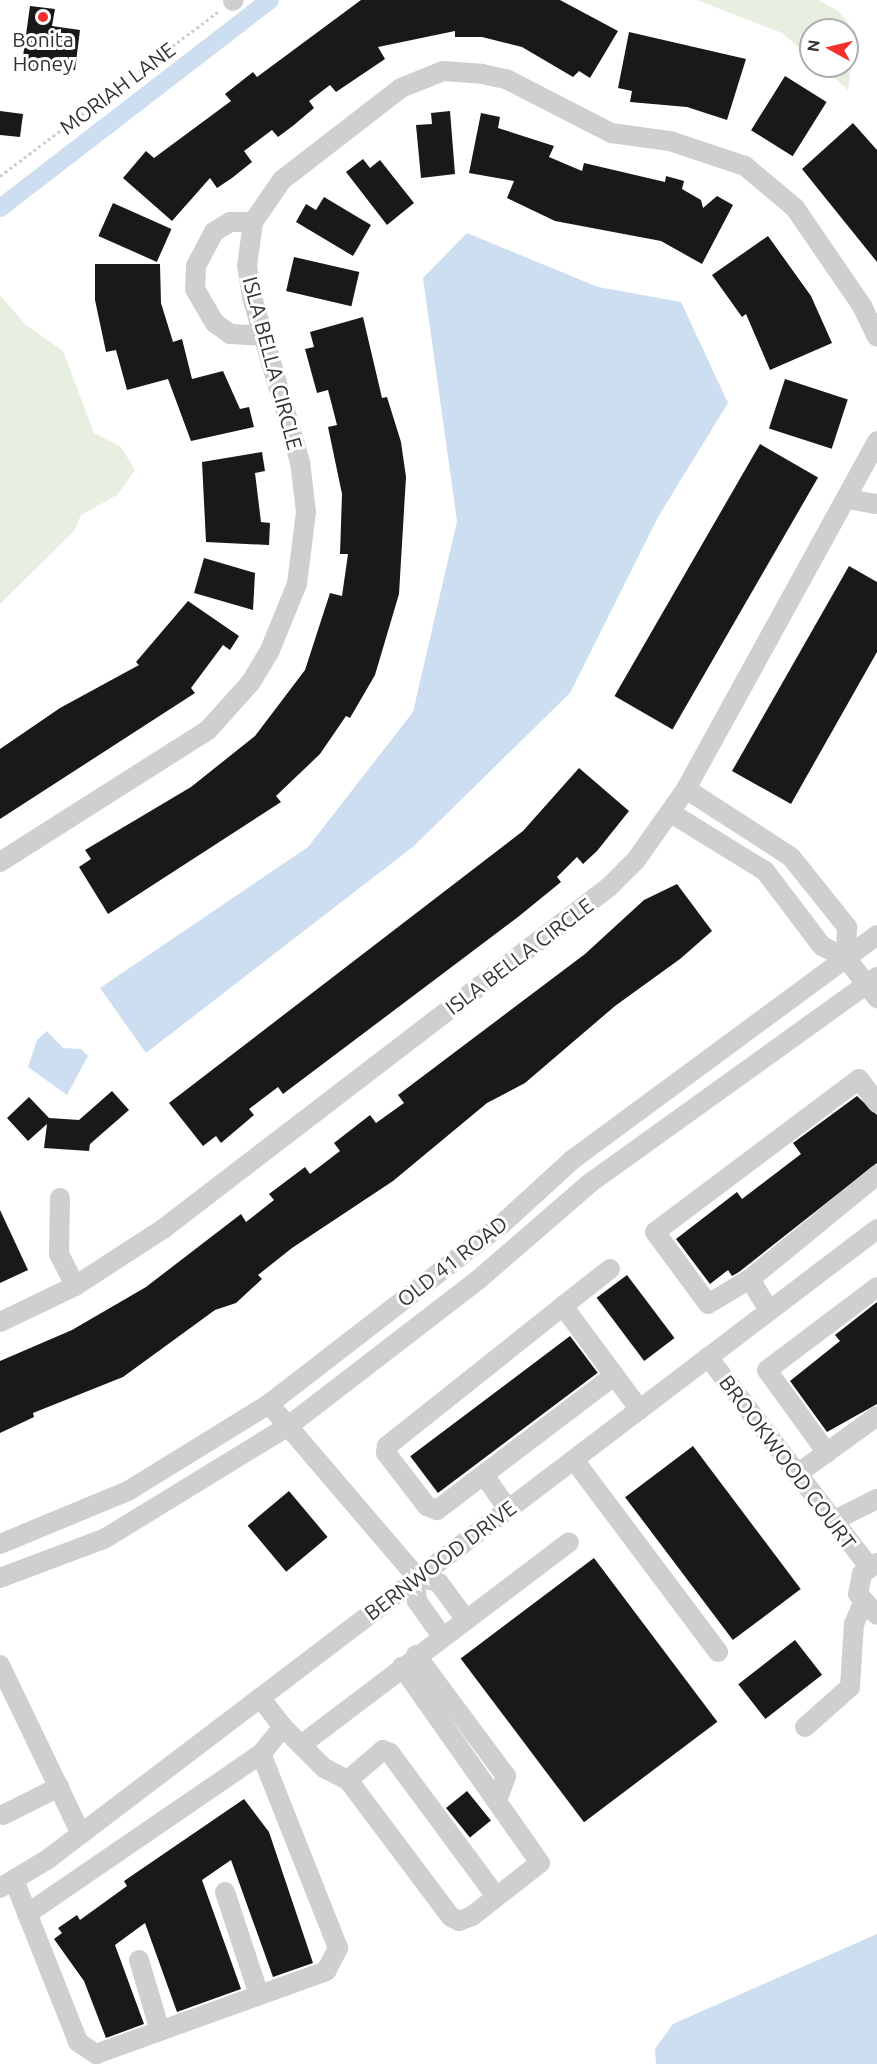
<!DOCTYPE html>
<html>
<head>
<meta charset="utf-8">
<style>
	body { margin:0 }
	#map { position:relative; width:877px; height:2064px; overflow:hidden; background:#fff; font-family:Ubuntu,sans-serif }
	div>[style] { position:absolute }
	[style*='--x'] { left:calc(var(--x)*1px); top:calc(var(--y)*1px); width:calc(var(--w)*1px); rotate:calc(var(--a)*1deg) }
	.green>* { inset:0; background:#e7f0e0 }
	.water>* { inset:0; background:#ccdef0 }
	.canal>* { height:18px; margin:-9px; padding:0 9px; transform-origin:9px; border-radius:9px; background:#ccdef0 }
	.building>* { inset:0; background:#191919; transform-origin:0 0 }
	.path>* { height:3px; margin-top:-1.5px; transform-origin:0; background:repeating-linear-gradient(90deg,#cfcfcf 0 3px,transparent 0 6px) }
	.minor>* { height:20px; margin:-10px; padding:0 10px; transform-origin:10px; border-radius:10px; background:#cfcfcf }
	.dots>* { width:16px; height:16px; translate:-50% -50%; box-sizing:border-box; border:3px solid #fff; border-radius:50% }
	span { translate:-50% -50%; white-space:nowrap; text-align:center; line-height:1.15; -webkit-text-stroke:6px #fff; paint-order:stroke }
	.poi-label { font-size:21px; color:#323232 }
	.street-label { font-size:21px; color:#323232 }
	.north { position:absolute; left:799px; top:18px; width:60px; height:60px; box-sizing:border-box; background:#fff; border:2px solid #adadad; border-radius:50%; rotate:278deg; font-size:16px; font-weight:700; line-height:24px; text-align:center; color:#323232 }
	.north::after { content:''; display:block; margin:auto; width:21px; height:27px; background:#f2312c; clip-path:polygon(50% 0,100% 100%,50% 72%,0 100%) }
</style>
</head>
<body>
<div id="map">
	<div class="green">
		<div style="clip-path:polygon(697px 0,819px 0,838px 11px,856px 32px,848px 90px,820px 66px,847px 66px,847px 30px,811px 30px,811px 58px,782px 33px)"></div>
		<div style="clip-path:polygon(0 295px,26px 325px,63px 351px,94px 433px,121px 447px,135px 470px,117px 495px,81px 515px,74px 531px,0 604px)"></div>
	</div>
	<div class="water">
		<div style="clip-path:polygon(467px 233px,598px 287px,681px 302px,728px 403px,658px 517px,570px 693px,414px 846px,146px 1053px,100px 988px,308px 847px,413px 712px,457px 521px,423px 278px)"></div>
		<div style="clip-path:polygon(47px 1031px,63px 1048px,81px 1049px,88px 1056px,67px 1095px,28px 1067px,37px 1040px)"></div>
		<div style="clip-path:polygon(877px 1934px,877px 2064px,656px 2064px,655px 2049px,673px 2024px)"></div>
	</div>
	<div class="canal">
		<div style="--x:0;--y:208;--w:341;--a:-37.6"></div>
	</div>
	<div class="building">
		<div style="clip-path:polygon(361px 0,560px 0,618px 31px,590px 78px,579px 71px,573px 77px,522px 47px,482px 37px,455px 37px,455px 31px,378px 47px,385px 59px,336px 92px,330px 85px,309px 101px,314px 108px,294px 125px,278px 137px,272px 130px,244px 151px,252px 162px,232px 178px,217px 188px,210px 178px,172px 221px,123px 178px,146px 151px,154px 158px,231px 101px,225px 94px,253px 72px,257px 77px)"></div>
		<div style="clip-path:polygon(30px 6px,55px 9px,52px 26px,80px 30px,75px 70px,21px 71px)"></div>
		<div style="clip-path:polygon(629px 32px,746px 59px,727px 120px,687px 107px,630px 102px,632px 91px,618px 88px)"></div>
		<div style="left:785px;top:76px;width:49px;height:64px;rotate:32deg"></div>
		<div style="clip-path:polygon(0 111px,23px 114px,20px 137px,0 135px)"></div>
		<div style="clip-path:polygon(450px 111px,455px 174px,421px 178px,416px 125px,432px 124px,431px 113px)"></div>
		<div style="clip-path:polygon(481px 113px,500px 117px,498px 128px,554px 146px,549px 157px,582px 171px,584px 163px,665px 182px,666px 176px,684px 181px,682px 189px,701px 200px,703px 208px,717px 196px,733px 205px,702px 264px,661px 241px,555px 221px,507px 198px,514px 181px,469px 173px)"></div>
		<div style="clip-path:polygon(853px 123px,877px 150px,877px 262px,802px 169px)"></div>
		<div style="clip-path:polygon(363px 159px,370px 168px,380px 160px,414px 203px,387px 225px,346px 172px)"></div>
		<div style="clip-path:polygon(324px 197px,371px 225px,353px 256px,296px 222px,306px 204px,316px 210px)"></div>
		<div style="left:113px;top:203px;width:64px;height:36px;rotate:24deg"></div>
		<div style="clip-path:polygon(768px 236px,811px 296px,832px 343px,770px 370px,746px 314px,742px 317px,712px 275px)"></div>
		<div style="left:294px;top:257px;width:67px;height:35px;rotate:13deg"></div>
		<div style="clip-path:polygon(95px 264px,160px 264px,161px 303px,173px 342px,182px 339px,192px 379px,223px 371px,240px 409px,249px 407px,254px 427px,191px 441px,168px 379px,127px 390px,116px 350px,106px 352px,95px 300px)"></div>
		<div style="clip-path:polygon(363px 317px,382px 398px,387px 397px,401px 442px,406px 477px,399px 594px,375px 675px,350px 718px,346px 716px,320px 754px,276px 796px,281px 802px,108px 914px,79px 867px,91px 859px,85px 850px,191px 787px,255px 736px,305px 670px,330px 593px,342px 596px,348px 554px,340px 554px,342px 494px,328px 427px,337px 425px,328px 390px,317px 393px,305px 349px,314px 347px,310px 332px)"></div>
		<div style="left:785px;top:379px;width:66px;height:52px;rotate:18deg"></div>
		<div style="left:760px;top:444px;width:67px;height:291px;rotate:30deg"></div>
		<div style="clip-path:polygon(262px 452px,265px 471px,255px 473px,261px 522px,270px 523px,269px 545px,206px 542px,202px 462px)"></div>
		<div style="clip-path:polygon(204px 558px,255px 573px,253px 610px,194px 593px)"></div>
		<div style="clip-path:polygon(849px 566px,877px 582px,877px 652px,791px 804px,732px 771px)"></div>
		<div style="clip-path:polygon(188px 601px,239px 636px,230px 650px,223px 645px,191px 688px,195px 693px,0 819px,0 749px,60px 708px,139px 665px,136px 662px)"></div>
		<div style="clip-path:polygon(579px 768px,629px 811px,597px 851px,583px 864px,577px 857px,557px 877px,561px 882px,518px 917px,283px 1094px,278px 1087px,249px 1109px,254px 1115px,221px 1143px,216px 1136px,203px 1146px,169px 1103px,523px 831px)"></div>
		<div style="clip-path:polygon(677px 884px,712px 931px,680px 959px,615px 1006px,525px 1083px,487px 1103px,393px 1181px,292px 1248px,258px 1275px,262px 1279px,236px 1303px,215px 1310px,123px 1377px,33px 1413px,34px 1417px,0 1433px,0 1361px,72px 1330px,146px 1287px,241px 1214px,246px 1222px,274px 1200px,269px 1194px,305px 1167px,310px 1174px,340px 1151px,334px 1143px,370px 1115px,376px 1123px,404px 1103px,398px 1095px,585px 954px,644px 900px)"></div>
		<div style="clip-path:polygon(112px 1091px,129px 1110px,90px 1144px,89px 1151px,44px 1148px,47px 1124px,28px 1141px,7px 1118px,29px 1097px,49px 1118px,79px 1120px)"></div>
		<div style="clip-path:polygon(857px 1096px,877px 1115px,877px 1163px,739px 1272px,732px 1276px,728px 1270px,710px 1284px,676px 1239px,737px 1192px,742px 1199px,801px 1154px,793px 1143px)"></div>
		<div style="clip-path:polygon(0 1210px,28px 1270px,0 1283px)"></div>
		<div style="left:627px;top:1275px;width:79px;height:38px;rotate:53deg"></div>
		<div style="clip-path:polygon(877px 1302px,877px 1404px,827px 1432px,790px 1381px,840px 1341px,835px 1335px)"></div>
		<div style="left:570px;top:1336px;width:46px;height:200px;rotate:53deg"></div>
		<div style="left:693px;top:1446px;width:179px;height:85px;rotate:53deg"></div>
		<div style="left:289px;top:1491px;width:60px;height:54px;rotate:50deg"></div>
		<div style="left:594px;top:1558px;width:205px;height:167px;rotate:53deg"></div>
		<div style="left:795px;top:1640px;width:44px;height:72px;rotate:52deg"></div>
		<div style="left:467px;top:1791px;width:38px;height:27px;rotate:51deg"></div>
		<div style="clip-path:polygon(244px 1799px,269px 1832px,313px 1963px,273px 1977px,231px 1860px,202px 1880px,241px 1989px,177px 2012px,145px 1923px,115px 1945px,144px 2024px,106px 2038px,84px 1981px,54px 1939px,62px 1933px,58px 1928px,77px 1915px,80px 1920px,127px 1886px,124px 1881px)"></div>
	</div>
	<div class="path">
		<div style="--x:0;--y:176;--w:274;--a:-37"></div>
	</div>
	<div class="minor">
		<div style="--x:233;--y:1;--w:1;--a:-45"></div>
		<div style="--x:253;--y:222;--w:23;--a:180"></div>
		<div style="--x:230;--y:222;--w:19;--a:148"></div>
		<div style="--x:214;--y:232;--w:38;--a:118"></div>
		<div style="--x:196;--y:266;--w:23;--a:92"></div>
		<div style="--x:195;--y:289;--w:39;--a:60"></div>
		<div style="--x:215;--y:323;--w:19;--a:36"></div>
		<div style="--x:230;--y:334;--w:34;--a:3"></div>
		<div style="--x:848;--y:499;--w:29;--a:10"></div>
		<div style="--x:686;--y:789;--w:125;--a:32.9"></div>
		<div style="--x:791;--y:857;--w:90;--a:51.3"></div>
		<div style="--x:847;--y:927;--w:31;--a:92"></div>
		<div style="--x:671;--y:813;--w:110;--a:31.7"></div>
		<div style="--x:765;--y:871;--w:94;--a:52.8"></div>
		<div style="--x:822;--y:946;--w:27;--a:27"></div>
		<div style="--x:846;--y:958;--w:51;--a:52.2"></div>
		<div style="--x:0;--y:862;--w:246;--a:-32.4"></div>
		<div style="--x:208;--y:730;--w:64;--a:-48.1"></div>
		<div style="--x:251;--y:682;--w:37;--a:-59"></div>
		<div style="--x:270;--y:650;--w:71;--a:-67.8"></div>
		<div style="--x:297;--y:584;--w:73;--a:-82.9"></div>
		<div style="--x:306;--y:512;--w:50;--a:-96.8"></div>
		<div style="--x:300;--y:462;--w:172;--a:-106.2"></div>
		<div style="--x:252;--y:297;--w:31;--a:-99"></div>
		<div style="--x:247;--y:266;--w:44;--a:-82.2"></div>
		<div style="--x:253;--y:222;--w:51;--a:-55.4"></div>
		<div style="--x:282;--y:180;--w:150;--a:-37.7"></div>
		<div style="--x:401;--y:88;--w:45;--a:-22"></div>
		<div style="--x:443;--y:71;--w:39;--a:4"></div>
		<div style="--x:482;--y:74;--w:25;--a:12"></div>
		<div style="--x:506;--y:79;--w:118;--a:27.2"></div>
		<div style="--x:611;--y:133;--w:60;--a:7.7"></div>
		<div style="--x:670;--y:141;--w:79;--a:18.4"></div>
		<div style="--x:745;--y:166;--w:65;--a:40"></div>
		<div style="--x:795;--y:208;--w:119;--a:55.6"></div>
		<div style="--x:862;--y:306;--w:34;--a:64"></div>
		<div style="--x:877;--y:1103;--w:30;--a:-127"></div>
		<div style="--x:859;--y:1079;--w:255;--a:143.1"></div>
		<div style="--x:655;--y:1232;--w:89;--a:53.6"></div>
		<div style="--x:708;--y:1304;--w:49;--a:-30.8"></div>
		<div style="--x:750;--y:1279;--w:164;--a:-39.3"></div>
		<div style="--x:60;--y:1198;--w:56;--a:91"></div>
		<div style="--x:59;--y:1254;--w:36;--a:63"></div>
		<div style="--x:610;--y:1269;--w:60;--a:141.8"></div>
		<div style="--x:563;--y:1306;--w:129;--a:53.5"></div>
		<div style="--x:750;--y:1279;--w:37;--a:59"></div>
		<div style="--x:563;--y:1306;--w:225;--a:141.5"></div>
		<div style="--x:387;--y:1446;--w:7;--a:98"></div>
		<div style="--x:386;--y:1453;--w:67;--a:52.3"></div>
		<div style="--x:427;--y:1506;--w:11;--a:22"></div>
		<div style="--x:437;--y:1510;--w:223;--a:-37.2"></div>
		<div style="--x:0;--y:1322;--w:83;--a:-25.6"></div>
		<div style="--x:75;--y:1286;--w:105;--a:-32.9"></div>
		<div style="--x:163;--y:1229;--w:562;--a:-37.48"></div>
		<div style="--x:609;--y:887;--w:38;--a:-45"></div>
		<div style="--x:636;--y:860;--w:87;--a:-54.8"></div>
		<div style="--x:686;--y:789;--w:397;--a:-61.2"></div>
		<div style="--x:708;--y:1357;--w:265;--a:52.5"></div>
		<div style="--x:269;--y:1404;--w:225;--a:49.5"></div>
		<div style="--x:827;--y:1453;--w:102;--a:-125.9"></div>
		<div style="--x:767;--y:1370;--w:138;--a:-37"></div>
		<div style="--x:574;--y:1460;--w:240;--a:53.1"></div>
		<div style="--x:797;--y:1474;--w:99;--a:-35.9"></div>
		<div style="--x:484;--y:1475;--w:40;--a:55.1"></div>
		<div style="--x:833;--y:1521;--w:49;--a:-26.6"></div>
		<div style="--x:0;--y:1544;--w:139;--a:-22.5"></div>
		<div style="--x:128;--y:1491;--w:166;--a:-31.7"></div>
		<div style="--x:269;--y:1404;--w:294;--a:-37.7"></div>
		<div style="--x:502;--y:1224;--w:95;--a:-42.4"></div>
		<div style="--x:572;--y:1160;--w:379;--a:-36.4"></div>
		<div style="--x:877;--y:1563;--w:19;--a:144"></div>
		<div style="--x:862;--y:1574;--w:20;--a:101"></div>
		<div style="--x:858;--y:1594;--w:28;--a:48"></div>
		<div style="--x:415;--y:1575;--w:26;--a:86"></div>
		<div style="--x:417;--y:1601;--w:42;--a:54.8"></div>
		<div style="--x:415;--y:1575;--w:25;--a:18"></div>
		<div style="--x:439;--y:1583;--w:42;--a:53.7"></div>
		<div style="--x:0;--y:1578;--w:111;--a:-20.6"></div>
		<div style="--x:104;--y:1539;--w:215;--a:-31.5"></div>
		<div style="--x:287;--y:1427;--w:241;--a:-37.6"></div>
		<div style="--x:478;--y:1280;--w:148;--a:-40.9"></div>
		<div style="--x:590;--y:1183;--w:353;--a:-35.7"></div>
		<div style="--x:416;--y:1655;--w:151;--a:53.4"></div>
		<div style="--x:506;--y:1776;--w:27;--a:110"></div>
		<div style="--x:0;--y:1665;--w:187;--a:64.4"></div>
		<div style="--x:283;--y:1727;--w:58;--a:45"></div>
		<div style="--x:324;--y:1768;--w:27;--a:27"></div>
		<div style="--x:348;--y:1780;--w:171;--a:53.1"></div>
		<div style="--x:451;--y:1917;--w:9;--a:27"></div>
		<div style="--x:459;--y:1921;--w:14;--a:-21"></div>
		<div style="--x:472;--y:1916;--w:86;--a:-37.9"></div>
		<div style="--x:540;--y:1863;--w:240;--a:-125.1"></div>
		<div style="--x:805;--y:1727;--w:60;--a:-41.6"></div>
		<div style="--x:850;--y:1687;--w:63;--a:-86.4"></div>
		<div style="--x:854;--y:1624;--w:21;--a:-67"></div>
		<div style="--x:301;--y:1745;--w:336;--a:-37.1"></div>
		<div style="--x:348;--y:1780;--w:46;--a:-40.6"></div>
		<div style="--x:383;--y:1750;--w:8;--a:23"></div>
		<div style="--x:390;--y:1753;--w:177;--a:53.5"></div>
		<div style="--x:3;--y:1815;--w:63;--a:-26.6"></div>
		<div style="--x:14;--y:1880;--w:174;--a:68.4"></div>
		<div style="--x:78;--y:2042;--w:22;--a:34"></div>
		<div style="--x:96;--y:2054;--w:245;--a:-19.8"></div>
		<div style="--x:326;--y:1971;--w:26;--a:-62"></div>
		<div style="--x:338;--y:1948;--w:209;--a:-111.6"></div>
		<div style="--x:261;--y:1754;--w:35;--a:-51"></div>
		<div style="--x:283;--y:1727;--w:37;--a:-128"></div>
		<div style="--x:0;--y:1888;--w:56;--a:-31.1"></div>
		<div style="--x:48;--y:1859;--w:1041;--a:-37.23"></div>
		<div style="--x:225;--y:1892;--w:108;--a:71.7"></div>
		<div style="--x:27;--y:1914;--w:283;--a:-34.4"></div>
		<div style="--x:139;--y:1960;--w:74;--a:73.5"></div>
	</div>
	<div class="dots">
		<div style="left:43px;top:17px;background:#f2312c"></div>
	</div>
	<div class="poi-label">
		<span style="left:43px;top:51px">Bonita<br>Honey</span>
	</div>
	<div class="street-label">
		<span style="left:117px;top:88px;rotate:-37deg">MORIAH LANE</span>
		<span style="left:273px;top:363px;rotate:75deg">ISLA BELLA CIRCLE</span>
		<span style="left:519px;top:956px;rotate:-37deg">ISLA BELLA CIRCLE</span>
		<span style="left:452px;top:1261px;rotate:-38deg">OLD 41 ROAD</span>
		<span style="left:788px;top:1462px;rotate:53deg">BROOKWOOD COURT</span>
		<span style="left:440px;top:1560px;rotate:-37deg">BERNWOOD DRIVE</span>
	</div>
	<div class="north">N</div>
</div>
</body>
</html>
